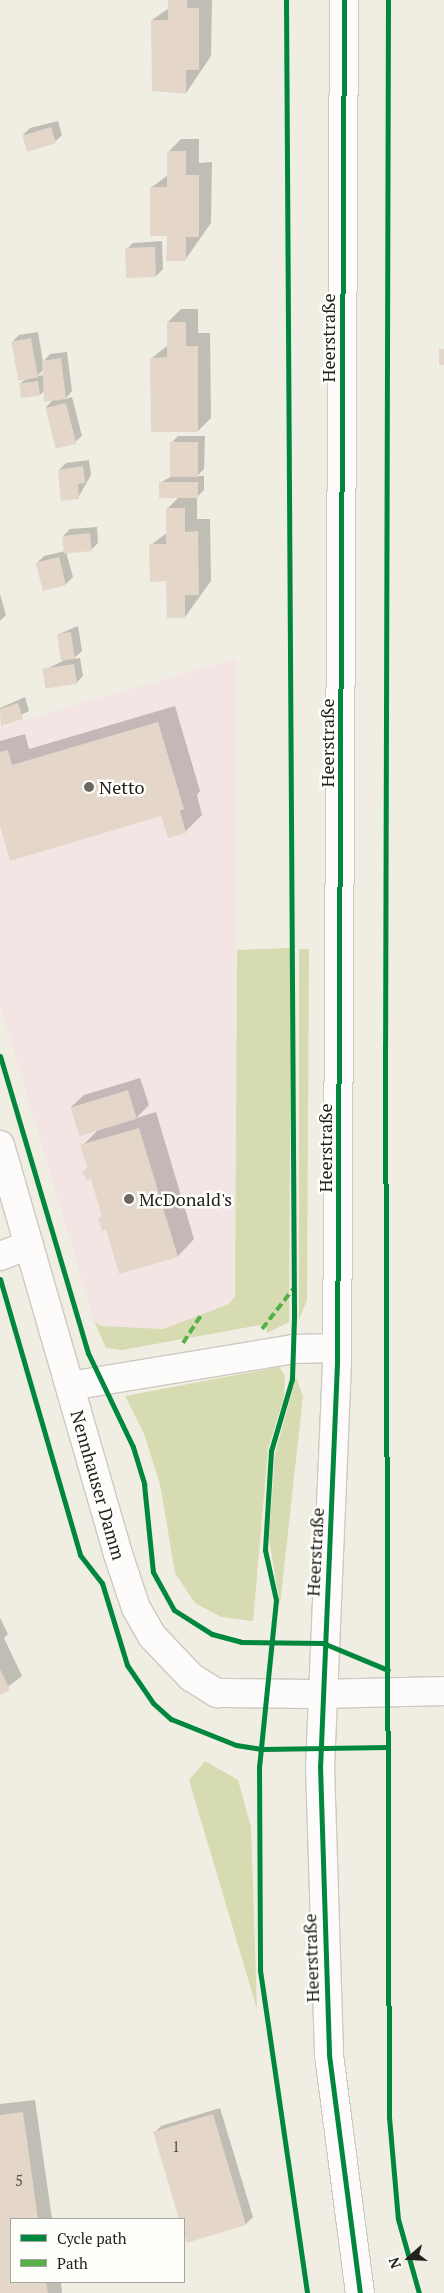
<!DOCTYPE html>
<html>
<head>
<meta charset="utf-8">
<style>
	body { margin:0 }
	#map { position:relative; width:444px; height:2293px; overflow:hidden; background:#f0ede3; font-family:"PT Serif",serif }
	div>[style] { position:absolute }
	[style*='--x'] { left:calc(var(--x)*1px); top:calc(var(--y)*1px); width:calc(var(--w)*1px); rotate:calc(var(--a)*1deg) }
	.commercial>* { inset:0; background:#f4e5e5 }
	.green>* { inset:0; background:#d7dbb1 }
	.shadow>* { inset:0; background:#0003 }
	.building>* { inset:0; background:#e4d7ca; transform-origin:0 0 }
	.roads { filter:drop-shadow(1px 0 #cbc9c1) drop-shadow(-1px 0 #cbc9c1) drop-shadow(0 1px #cbc9c1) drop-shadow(0 -1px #cbc9c1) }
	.minor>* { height:28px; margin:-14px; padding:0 14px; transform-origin:14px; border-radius:14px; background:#fdfcfb }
	.secondary>* { height:28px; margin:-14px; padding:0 14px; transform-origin:14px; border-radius:14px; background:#fdfcfb }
	.primary>* { height:28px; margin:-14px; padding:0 14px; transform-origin:14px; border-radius:14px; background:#fdfcfb }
	.quiet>* { height:4px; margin-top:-2px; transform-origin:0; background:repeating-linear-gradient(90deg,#55b145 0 8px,transparent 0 12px) }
	.cycleway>* { height:5px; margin:-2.5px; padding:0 2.5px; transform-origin:2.5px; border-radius:2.5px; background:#00873e }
	.dots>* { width:14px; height:14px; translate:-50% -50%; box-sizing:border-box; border:2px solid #fefefa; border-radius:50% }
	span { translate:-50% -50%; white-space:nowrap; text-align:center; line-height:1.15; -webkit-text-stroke:5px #fefefa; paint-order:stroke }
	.number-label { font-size:15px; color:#534e47 }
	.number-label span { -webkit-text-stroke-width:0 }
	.street-label { font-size:18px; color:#23211b }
	.poi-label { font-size:18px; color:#23211b }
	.left { translate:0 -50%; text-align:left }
	.legend { position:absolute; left:10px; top:2218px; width:175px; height:65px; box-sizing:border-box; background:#fefefa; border:1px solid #a6a6a1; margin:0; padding:6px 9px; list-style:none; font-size:15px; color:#23211b }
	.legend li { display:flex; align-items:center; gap:10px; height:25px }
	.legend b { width:25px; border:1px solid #a6a6a1 }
	.north { position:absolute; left:384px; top:2233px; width:50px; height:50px; -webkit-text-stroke:4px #fefefa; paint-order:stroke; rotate:251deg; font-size:14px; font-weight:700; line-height:20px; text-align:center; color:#23211b }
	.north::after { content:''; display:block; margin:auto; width:18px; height:22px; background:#23211b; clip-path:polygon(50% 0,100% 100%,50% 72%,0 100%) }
</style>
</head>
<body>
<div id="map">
	<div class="commercial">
		<div style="clip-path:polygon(237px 658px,235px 1295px,229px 1304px,163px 1329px,101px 1326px,94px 1321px,0 1005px,0 727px)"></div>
	</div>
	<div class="green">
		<div style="clip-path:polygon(291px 948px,289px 1322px,267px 1333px,266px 1324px,122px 1350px,106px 1348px,94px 1321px,101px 1326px,163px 1329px,229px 1304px,235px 1296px,237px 950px)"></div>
		<div style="clip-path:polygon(299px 949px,309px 949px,307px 1300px,299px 1320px)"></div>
		<div style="clip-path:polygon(279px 1367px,285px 1376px,284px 1397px,268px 1449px,253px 1621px,221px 1617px,195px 1603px,175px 1573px,160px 1484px,144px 1434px,125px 1396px)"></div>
		<div style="clip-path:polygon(296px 1377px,303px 1396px,280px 1605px,269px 1539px,275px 1454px)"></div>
		<div style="clip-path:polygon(205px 1761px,238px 1780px,251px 1827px,257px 2009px,189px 1780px)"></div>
	</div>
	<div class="shadow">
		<div style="clip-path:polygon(169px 0,212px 0,211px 56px,186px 93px,152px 20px,169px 8px)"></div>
		<div style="clip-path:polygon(58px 121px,62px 135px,55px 142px,23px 135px,30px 128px)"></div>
		<div style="clip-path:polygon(181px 139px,199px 139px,199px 163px,212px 162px,211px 223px,185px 260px,168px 235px,152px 187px,168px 175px,168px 152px)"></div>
		<div style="clip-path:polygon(162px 241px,163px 269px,156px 276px,126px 250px,133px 243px)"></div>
		<div style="clip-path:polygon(181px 309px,198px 309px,198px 333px,210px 333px,211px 418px,198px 431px,152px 358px,168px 345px,168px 322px)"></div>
		<div style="clip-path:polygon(evenodd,38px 332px,43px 362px,50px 354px,67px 352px,72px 391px,65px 399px,72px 397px,82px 436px,75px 442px,46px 407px,54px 399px,45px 390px,40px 395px,20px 384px,27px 378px,12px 342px,19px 335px,38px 332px,44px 369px,44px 375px,37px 376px,44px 369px)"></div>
		<div style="clip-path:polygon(178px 436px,205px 436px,204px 469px,197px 476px,204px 476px,204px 490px,197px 497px,197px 519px,210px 519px,211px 581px,185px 617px,151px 545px,168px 532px,168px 508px,179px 497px,160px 483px,172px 476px,171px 443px)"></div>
		<div style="clip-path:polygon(89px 460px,91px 475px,78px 498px,59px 470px,66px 463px)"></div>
		<div style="clip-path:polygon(97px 527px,98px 543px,91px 550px,66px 552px,73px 577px,66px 584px,44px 589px,37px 563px,44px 556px,65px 551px,63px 536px,70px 529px)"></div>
		<div style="clip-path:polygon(0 594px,6px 615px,0 621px)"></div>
		<div style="clip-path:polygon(78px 626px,82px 651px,73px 659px,80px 658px,83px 676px,76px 683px,44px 670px,63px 661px,59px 634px)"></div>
		<div style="clip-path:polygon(25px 697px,29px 711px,2px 724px,0 708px)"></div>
		<div style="clip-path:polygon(175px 706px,200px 791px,197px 795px,202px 815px,186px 831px,168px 836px,162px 815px,0 821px,0 741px,25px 734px,29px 749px)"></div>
		<div style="clip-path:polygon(140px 1078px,149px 1105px,136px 1118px,156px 1112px,194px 1239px,178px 1256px,120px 1273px,107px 1228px,99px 1219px,103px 1215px,82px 1146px,99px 1129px,71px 1107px,84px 1095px)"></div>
		<div style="clip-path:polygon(0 1618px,8px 1634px,4px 1638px,22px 1676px,0 1693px)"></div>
		<div style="clip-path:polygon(35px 2100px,52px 2219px,11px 2219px,11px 2282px,61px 2282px,62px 2293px,0 2293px,0 2104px)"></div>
		<div style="clip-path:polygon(220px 2108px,253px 2217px,246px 2224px,187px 2242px,154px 2133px,161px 2126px)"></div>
	</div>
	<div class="building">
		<div style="clip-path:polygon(168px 0,187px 0,187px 8px,199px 8px,199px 70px,186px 70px,186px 94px,152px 91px,151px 20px,168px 20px)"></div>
		<div style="left:51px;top:127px;width:17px;height:30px;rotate:73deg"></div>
		<div style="clip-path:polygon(167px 151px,186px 151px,186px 175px,199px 175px,199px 237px,186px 237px,186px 261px,166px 261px,167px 236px,150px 236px,150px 187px,167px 187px)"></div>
		<div style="left:155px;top:247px;width:30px;height:30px;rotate:88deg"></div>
		<div style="clip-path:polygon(167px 322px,186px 322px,186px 346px,198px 346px,198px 432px,151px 432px,150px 358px,167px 357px)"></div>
		<div style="left:31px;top:338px;width:40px;height:20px;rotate:80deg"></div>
		<div style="left:439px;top:349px;width:5px;height:16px"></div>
		<div style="clip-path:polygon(61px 358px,66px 399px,44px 402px,42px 361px)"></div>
		<div style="left:38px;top:381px;width:15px;height:19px;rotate:82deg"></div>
		<div style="left:66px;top:403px;width:42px;height:21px;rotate:76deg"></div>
		<div style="left:170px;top:442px;width:28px;height:35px"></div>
		<div style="clip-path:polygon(83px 466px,85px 483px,78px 484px,79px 499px,61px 501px,58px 470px)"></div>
		<div style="left:198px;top:482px;width:16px;height:39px;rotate:90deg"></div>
		<div style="clip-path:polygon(166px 508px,185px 508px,185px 532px,198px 531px,199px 595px,185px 595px,185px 618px,167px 618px,166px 581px,150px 582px,149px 544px,166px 544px)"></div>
		<div style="left:90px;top:533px;width:18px;height:28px;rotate:84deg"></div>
		<div style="left:59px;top:557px;width:29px;height:24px;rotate:76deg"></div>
		<div style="left:71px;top:632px;width:27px;height:14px;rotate:82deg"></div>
		<div style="left:74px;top:664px;width:20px;height:32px;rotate:81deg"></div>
		<div style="clip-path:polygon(18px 703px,23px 719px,1px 726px,0 709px)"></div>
		<div style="clip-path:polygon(158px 722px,184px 809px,180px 811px,186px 833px,168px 838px,161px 816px,10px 861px,0 826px,0 752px,8px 750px,12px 765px)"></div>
		<div style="left:128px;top:1090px;width:30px;height:60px;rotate:73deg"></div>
		<div style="clip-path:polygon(139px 1128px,178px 1257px,119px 1274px,106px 1229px,102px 1231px,98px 1218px,102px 1217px,91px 1179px,87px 1180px,82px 1172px,87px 1167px,80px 1145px)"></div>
		<div style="clip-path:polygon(0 1669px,10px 1690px,0 1695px)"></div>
		<div style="clip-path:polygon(23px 2112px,38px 2219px,11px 2219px,11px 2282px,46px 2282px,48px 2293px,0 2293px,0 2115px)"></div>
		<div style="clip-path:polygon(213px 2114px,246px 2225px,186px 2243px,184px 2219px,179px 2219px,153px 2132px)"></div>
	</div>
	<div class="roads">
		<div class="minor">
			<div style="--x:0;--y:1256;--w:31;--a:-21"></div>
			<div style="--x:70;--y:1386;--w:226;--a:-9.4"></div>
			<div style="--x:293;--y:1349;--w:44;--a:-1.3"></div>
			<div style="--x:321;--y:1694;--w:123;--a:-1.4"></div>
		</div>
		<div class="secondary">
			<div style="--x:0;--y:1145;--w:423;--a:73.9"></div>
			<div style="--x:117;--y:1551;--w:60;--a:71.6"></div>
			<div style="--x:136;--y:1608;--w:32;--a:60"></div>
			<div style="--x:152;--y:1636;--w:57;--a:46.4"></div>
			<div style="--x:191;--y:1677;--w:31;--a:32"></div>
			<div style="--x:217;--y:1693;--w:104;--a:0.6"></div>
		</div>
		<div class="primary">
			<div style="--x:344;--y:0;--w:1363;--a:90.29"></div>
			<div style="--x:337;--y:1363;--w:403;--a:92.4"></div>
			<div style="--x:320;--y:1766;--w:289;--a:88.2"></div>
			<div style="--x:329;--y:2055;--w:240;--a:82.6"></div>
		</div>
	</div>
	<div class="quiet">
		<div style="--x:262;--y:1329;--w:51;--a:-52.2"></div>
		<div style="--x:183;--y:1343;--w:35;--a:-57"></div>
	</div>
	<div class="cycleway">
		<div style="--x:286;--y:0;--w:1318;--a:89.65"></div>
		<div style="--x:294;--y:1318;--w:61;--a:91.9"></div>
		<div style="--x:292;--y:1379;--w:75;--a:106.3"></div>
		<div style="--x:271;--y:1451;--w:99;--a:93.5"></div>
		<div style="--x:265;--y:1550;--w:51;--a:77.6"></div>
		<div style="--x:276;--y:1600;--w:167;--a:95.8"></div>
		<div style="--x:259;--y:1766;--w:204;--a:89.7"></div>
		<div style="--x:260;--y:1970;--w:326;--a:81.7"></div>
		<div style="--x:344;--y:0;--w:1363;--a:90.29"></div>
		<div style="--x:337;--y:1363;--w:403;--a:92.4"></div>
		<div style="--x:320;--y:1766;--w:289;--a:88.2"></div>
		<div style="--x:329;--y:2055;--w:240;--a:82.6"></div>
		<div style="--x:388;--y:0;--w:1045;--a:90.16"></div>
		<div style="--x:385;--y:1045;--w:1072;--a:89.79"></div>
		<div style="--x:389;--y:2117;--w:102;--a:85"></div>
		<div style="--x:398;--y:2219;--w:77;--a:74.2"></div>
		<div style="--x:0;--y:1056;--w:310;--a:73.5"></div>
		<div style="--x:88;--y:1353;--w:104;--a:64.4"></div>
		<div style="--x:133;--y:1447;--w:39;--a:73"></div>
		<div style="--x:144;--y:1484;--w:88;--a:84.2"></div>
		<div style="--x:153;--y:1572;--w:43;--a:61.1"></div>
		<div style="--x:174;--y:1610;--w:45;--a:32.3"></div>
		<div style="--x:212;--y:1634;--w:30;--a:15"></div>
		<div style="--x:241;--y:1642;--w:82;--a:0.7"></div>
		<div style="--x:323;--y:1643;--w:70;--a:22.6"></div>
		<div style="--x:0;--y:1279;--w:287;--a:73.8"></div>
		<div style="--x:80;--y:1555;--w:36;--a:52"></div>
		<div style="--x:102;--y:1583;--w:86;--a:73"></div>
		<div style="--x:127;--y:1665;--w:46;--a:55.6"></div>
		<div style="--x:153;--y:1703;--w:24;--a:42"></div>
		<div style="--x:171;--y:1719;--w:70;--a:21.8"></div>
		<div style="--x:236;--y:1745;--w:26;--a:9"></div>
		<div style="--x:262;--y:1749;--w:126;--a:-0.9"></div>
	</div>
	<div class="dots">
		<div style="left:89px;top:787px;background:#6b6861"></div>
		<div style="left:129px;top:1199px;background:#6b6861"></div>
	</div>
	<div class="number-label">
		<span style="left:176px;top:2147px">1</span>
		<span style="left:19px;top:2181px">5</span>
	</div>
	<div class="street-label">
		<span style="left:328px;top:338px;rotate:-90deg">Heerstraße</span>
		<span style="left:327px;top:743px;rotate:-90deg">Heerstraße</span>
		<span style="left:325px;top:1148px;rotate:-90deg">Heerstraße</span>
		<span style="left:98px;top:1485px;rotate:74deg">Nennhauser Damm</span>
		<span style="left:315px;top:1552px;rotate:-87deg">Heerstraße</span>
		<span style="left:311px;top:1958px;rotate:-92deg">Heerstraße</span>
	</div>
	<div class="poi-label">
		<span class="left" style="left:99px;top:787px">Netto</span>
		<span class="left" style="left:139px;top:1199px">McDonald's</span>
	</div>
	<ul class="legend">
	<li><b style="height:6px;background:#00873e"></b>Cycle path</li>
	<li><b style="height:6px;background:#55b145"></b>Path</li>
	</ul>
	<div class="north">N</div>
</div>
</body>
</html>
